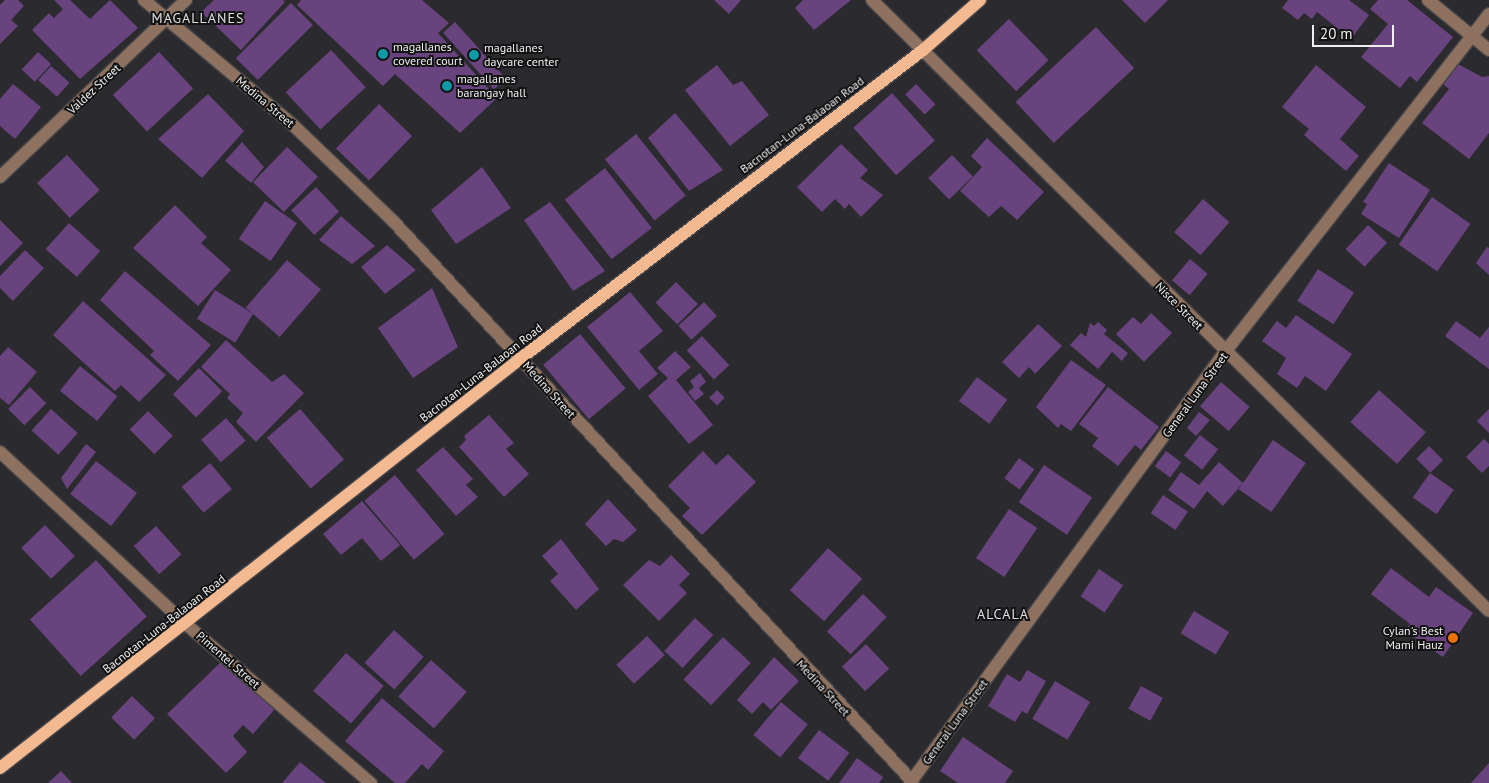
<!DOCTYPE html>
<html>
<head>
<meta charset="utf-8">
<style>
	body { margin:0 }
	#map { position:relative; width:1489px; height:783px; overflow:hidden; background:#2b2a2e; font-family:"PT Sans",sans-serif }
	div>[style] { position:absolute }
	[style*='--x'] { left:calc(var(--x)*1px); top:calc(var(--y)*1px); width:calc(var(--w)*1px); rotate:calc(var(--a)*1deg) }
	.building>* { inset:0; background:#68437d; transform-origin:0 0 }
	.roads { filter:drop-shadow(1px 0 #464549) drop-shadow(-1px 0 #464549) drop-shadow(0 1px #464549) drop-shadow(0 -1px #464549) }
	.minor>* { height:12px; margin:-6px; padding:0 6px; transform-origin:6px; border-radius:6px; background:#8e725f }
	.major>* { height:12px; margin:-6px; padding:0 6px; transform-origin:6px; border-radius:6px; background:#f3ba91 }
	.dots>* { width:14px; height:14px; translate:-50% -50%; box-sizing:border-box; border:2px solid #131314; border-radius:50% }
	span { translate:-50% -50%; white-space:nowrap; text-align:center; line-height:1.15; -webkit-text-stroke:4px #131314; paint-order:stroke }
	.poi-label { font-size:12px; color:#efeef0 }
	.left { translate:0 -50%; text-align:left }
	.right { translate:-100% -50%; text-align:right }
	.street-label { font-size:12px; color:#efeef0 }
	.neighbourhood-label { font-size:14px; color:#e0dee3; letter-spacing:1px }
	.scale { position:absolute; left:1312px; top:25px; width:82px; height:22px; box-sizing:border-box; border:2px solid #efeef0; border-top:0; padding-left:6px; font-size:15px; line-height:18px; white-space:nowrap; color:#efeef0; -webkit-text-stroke:4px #131314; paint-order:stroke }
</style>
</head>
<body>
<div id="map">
	<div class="building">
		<div style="clip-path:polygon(5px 0,18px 0,24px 6px,11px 20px,18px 26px,0 44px,0 5px)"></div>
		<div style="clip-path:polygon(54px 0,70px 0,90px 19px,110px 0,138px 28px,80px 79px,32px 30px,49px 13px,54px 18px,63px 9px)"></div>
		<div style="clip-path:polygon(214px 0,283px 0,285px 2px,241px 50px,201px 12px)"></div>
		<div style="clip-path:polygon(301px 0,422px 0,449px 23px,438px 33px,497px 98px,460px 133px,395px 74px,383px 86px,297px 5px)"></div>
		<div style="clip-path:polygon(714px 0,741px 0,729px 14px)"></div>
		<div style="clip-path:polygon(803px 0,851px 0,814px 30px,795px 8px)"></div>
		<div style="clip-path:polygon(1122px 0,1168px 0,1145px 23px)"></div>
		<div style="clip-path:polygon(1288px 0,1349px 0,1369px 15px,1351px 39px,1317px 12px,1312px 19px,1304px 13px,1298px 20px,1282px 8px)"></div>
		<div style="clip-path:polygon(1378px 0,1407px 0,1453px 37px,1417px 82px,1410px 76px,1400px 88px,1361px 57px,1388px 24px,1370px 9px)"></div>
		<div style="left:291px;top:3px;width:31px;height:78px;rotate:45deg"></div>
		<div style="left:1009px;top:19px;width:57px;height:45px;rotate:46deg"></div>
		<div style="left:455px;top:22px;width:76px;height:16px;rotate:48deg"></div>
		<div style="left:1096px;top:27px;width:56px;height:110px;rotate:47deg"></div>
		<div style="left:331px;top:50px;width:51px;height:62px;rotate:47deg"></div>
		<div style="left:38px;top:52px;width:18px;height:24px;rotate:43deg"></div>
		<div style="left:159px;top:52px;width:50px;height:63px;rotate:47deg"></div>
		<div style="clip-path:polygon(1458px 64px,1482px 77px,1489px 76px,1489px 133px,1469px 159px,1422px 123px,1449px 89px,1443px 84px)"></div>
		<div style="clip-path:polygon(717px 65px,733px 85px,742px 81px,769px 115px,730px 146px,685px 90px)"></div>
		<div style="clip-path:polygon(1316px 65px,1366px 107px,1340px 139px,1359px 156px,1346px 171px,1304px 135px,1309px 129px,1282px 107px)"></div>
		<div style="left:51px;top:66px;width:25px;height:19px;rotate:42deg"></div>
		<div style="clip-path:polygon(13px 84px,41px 107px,15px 139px,0 126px,0 99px)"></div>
		<div style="left:916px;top:84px;width:28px;height:15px;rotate:46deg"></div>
		<div style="left:892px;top:93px;width:64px;height:52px;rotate:48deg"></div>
		<div style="clip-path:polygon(208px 94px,244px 131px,202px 178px,158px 139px)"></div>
		<div style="left:379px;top:104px;width:46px;height:62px;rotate:44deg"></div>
		<div style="clip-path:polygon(675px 113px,723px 170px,689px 191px,648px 138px)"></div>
		<div style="left:636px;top:134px;width:79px;height:40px;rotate:51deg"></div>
		<div style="clip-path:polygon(987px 138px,1044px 192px,1017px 220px,1001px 206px,989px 217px,960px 191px,982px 167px,971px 156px)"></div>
		<div style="clip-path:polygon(242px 142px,264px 167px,251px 183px,225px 161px)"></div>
		<div style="clip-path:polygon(841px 144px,868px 170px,860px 178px,883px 195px,861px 217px,849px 204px,845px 209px,835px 199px,822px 212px,797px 187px)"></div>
		<div style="left:287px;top:147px;width:43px;height:49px;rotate:44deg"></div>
		<div style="left:67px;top:155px;width:48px;height:41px;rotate:47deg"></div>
		<div style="left:952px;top:155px;width:30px;height:33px;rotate:46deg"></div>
		<div style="clip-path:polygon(1389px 163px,1430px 190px,1399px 238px,1361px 214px,1367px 204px,1363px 202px)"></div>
		<div style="clip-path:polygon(482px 167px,511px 208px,456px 244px,431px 210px)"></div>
		<div style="left:605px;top:168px;width:76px;height:51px;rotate:52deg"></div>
		<div style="left:316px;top:187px;width:34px;height:34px;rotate:47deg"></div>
		<div style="left:1432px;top:197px;width:47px;height:58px;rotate:35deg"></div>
		<div style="left:1203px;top:199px;width:35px;height:44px;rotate:41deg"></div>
		<div style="left:265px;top:201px;width:39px;height:46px;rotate:35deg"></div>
		<div style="clip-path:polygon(550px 202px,605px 271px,573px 291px,524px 220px)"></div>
		<div style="clip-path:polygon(175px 205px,207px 237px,201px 243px,231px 270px,198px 306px,133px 248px)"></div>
		<div style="clip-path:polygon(341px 216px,375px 246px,352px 264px,319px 240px)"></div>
		<div style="clip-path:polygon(0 220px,23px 243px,0 266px)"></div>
		<div style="left:69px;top:223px;width:42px;height:35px;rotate:42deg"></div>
		<div style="left:1368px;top:225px;width:26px;height:33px;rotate:43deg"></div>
		<div style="clip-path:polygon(387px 245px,416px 270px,385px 294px,361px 267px)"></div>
		<div style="clip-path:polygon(1487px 247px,1489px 248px,1489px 275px,1476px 263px)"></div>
		<div style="clip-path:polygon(25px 250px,44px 268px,13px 301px,0 288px,0 276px)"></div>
		<div style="left:1190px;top:259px;width:23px;height:28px;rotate:40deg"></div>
		<div style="left:287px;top:260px;width:45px;height:63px;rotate:41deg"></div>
		<div style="left:1318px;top:269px;width:43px;height:38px;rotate:33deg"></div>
		<div style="clip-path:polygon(125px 271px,211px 345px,178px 381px,150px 355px,154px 351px,100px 300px)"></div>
		<div style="left:676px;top:282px;width:31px;height:29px;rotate:45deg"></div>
		<div style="clip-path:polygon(432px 288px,458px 347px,413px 378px,378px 328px)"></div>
		<div style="left:215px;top:290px;width:45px;height:34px;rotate:32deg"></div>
		<div style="clip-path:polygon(630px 292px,663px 331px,639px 351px,658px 374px,639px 390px,587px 327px)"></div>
		<div style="clip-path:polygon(83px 301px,166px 375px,139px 402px,121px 385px,115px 391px,53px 335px)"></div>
		<div style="left:704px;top:302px;width:19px;height:35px;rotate:47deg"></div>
		<div style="clip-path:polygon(1151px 313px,1172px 333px,1144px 362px,1116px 334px,1133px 317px,1141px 324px)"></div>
		<div style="clip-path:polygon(1296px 315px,1352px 354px,1326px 391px,1305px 376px,1297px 388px,1277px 374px,1286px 358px,1262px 341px,1277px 321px,1286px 328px)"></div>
		<div style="clip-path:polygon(1456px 321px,1480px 338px,1489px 327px,1489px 369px,1445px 336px)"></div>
		<div style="clip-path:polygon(1098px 322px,1107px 330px,1104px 334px,1128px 353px,1122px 361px,1112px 352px,1098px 369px,1070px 345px,1081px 333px,1086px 337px,1090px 323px,1094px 326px)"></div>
		<div style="clip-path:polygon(1038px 324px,1062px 346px,1035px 374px,1029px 367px,1019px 378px,1002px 362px)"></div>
		<div style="left:580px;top:334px;width:71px;height:48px;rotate:50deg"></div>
		<div style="left:702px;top:336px;width:40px;height:21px;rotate:47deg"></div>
		<div style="clip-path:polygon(226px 340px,272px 382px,284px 374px,304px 393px,256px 442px,236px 422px,243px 413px,227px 398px,230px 394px,201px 367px)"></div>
		<div style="clip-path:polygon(8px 347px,37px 372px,9px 405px,0 398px,0 356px)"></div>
		<div style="clip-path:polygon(675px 351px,691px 367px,676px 380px,713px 425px,689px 444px,648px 396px,668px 378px,657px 368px)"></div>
		<div style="clip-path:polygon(1071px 360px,1106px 385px,1071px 431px,1061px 424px,1058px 428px,1036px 407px)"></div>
		<div style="left:80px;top:366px;width:48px;height:32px;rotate:39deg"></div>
		<div style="left:199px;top:368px;width:33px;height:37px;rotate:45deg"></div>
		<div style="clip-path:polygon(700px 373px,706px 382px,699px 388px,704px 394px,695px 401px,688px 392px,694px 387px,690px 381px)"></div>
		<div style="left:977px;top:377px;width:38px;height:30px;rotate:37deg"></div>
		<div style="left:1221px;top:382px;width:38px;height:32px;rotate:41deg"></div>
		<div style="left:30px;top:387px;width:23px;height:31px;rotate:45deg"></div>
		<div style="clip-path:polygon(1108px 387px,1159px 427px,1141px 450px,1135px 445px,1118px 466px,1092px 446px,1098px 438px,1079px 424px)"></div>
		<div style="left:717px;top:390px;width:11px;height:11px;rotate:45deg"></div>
		<div style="left:1379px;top:390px;width:63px;height:43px;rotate:42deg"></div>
		<div style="left:51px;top:409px;width:36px;height:29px;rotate:42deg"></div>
		<div style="left:300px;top:409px;width:67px;height:44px;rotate:49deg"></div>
		<div style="clip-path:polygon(1489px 409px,1489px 433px,1477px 421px)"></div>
		<div style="left:148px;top:411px;width:35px;height:26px;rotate:45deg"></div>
		<div style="clip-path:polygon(1199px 412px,1210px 420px,1196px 436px,1187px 428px)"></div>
		<div style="clip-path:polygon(489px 415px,514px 443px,506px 449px,529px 474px,504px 497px,459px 447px,466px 440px,464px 436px)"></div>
		<div style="left:226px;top:418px;width:30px;height:33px;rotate:49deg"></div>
		<div style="left:1200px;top:435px;width:23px;height:26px;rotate:38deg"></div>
		<div style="clip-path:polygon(1484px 439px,1489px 444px,1489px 466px,1482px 473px,1466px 457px)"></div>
		<div style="left:1273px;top:440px;width:40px;height:60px;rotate:35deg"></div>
		<div style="clip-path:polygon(86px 444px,96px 452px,67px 489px,61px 478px)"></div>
		<div style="left:1429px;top:446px;width:20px;height:18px;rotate:45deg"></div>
		<div style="clip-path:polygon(443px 447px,473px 479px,466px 485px,478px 497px,456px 516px,416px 470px)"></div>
		<div style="clip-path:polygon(703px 451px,716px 465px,728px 454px,756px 482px,702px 535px,682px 516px,690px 508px,668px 486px)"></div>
		<div style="left:1166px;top:451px;width:19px;height:19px;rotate:36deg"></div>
		<div style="left:1019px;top:458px;width:19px;height:25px;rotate:36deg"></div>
		<div style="left:96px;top:461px;width:52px;height:42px;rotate:38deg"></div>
		<div style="clip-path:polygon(1219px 462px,1243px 483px,1223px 506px,1207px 491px,1194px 509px,1168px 490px,1181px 472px,1199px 485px)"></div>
		<div style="left:210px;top:463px;width:34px;height:37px;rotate:50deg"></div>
		<div style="left:1044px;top:465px;width:58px;height:45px;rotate:34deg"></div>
		<div style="left:1430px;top:473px;width:29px;height:30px;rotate:35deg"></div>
		<div style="left:395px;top:475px;width:77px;height:40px;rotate:50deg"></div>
		<div style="left:1163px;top:495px;width:30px;height:22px;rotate:34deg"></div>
		<div style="clip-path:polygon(608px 499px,637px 530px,623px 542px,614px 539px,606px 546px,585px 524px)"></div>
		<div style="clip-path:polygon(362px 501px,400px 545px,381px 561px,362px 538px,341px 555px,323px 534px)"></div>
		<div style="left:1009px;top:509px;width:34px;height:59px;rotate:34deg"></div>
		<div style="left:45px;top:525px;width:43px;height:33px;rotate:46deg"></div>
		<div style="left:156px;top:526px;width:38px;height:30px;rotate:48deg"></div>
		<div style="clip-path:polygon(561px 539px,599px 589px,576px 610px,550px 581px,558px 574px,542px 556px)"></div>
		<div style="left:828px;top:548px;width:46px;height:57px;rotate:42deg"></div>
		<div style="clip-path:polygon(671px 555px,690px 574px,679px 585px,687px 593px,659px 621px,623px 585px,649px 560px,660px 566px)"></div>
		<div style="left:96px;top:560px;width:76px;height:89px;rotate:48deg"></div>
		<div style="clip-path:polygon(1391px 568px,1429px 597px,1436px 587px,1473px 613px,1443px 657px,1405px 631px,1410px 624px,1371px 594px)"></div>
		<div style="left:1099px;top:569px;width:29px;height:33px;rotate:34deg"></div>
		<div style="left:863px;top:594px;width:33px;height:52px;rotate:44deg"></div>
		<div style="left:1194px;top:611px;width:41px;height:26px;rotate:31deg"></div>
		<div style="left:695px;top:618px;width:25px;height:45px;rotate:43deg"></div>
		<div style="left:394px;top:630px;width:40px;height:44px;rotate:42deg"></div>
		<div style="left:647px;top:636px;width:26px;height:42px;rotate:47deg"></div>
		<div style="left:723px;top:637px;width:38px;height:58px;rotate:43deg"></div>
		<div style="left:866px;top:644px;width:34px;height:33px;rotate:47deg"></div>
		<div style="left:346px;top:653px;width:50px;height:50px;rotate:41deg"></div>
		<div style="clip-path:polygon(774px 657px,799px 681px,771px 710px,763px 702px,752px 714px,737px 700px)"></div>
		<div style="left:431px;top:660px;width:48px;height:49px;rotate:42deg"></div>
		<div style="clip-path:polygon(222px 661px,275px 709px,253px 734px,243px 725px,233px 736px,247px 752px,226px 773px,167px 714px)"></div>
		<div style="clip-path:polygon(1027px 670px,1046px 681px,1027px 714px,1022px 711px,1015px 722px,988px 706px,1007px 674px,1020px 682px)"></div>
		<div style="left:1055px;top:681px;width:41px;height:44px;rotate:31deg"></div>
		<div style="left:1141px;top:686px;width:25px;height:26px;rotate:29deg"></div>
		<div style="left:132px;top:696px;width:32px;height:30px;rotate:44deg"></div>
		<div style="clip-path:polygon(382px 698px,444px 751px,428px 770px,422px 764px,405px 783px,395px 783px,345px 741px)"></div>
		<div style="left:781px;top:702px;width:35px;height:43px;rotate:40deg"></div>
		<div style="left:819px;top:730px;width:38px;height:35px;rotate:37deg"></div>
		<div style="clip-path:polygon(963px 737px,1013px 771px,1005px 783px,958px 783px,940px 771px)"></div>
		<div style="clip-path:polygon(857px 758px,883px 777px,879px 783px,839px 783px)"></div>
		<div style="clip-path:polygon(300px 762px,326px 783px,282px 783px)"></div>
		<div style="clip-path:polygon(1489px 763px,1489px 783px,1471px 783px)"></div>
		<div style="clip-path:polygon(61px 771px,72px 783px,48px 783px)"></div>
	</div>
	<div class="roads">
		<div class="minor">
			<div style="--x:144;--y:0;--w:194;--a:40"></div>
			<div style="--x:293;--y:125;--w:139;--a:43.8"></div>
			<div style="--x:393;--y:221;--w:764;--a:47.18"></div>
			<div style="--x:872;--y:0;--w:868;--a:44.72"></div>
			<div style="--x:1428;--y:0;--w:79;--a:39.3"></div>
			<div style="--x:0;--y:177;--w:257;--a:-43.6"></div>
			<div style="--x:0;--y:452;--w:255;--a:42.8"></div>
			<div style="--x:187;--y:625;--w:243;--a:40.7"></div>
			<div style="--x:910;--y:783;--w:534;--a:-53.84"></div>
			<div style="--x:1225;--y:352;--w:429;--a:-52"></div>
		</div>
		<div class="major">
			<div style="--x:0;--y:768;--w:662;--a:-38.19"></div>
			<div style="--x:520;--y:359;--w:508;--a:-37.48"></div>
			<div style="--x:923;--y:50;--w:76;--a:-41.3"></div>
		</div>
	</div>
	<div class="dots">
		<div style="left:383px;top:54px;background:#0f9aa8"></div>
		<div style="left:474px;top:55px;background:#0f9aa8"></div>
		<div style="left:447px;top:86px;background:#0f9aa8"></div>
		<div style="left:1453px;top:638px;background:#e8710a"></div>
	</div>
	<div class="poi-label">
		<span class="left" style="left:393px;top:54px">magallanes<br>covered court</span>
		<span class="left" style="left:484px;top:55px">magallanes<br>daycare center</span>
		<span class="left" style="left:457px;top:86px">magallanes<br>barangay hall</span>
		<span class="right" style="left:1443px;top:638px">Cylan's Best<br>Mami Hauz</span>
	</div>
	<div class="street-label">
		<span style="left:94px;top:89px;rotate:-43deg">Valdez Street</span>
		<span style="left:265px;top:102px;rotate:40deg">Medina Street</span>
		<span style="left:802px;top:125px;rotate:-37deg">Bacnotan-Luna-Balaoan Road</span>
		<span style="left:1179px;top:306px;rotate:45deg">Nisce Street</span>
		<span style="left:481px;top:373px;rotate:-38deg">Bacnotan-Luna-Balaoan Road</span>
		<span style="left:549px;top:390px;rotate:48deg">Medina Street</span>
		<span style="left:1195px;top:395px;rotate:-54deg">General Luna Street</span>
		<span style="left:164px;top:624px;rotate:-38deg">Bacnotan-Luna-Balaoan Road</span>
		<span style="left:228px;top:660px;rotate:41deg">Pimentel Street</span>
		<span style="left:823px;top:688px;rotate:47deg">Medina Street</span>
		<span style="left:955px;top:722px;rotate:-54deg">General Luna Street</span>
	</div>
	<div class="neighbourhood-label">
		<span style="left:198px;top:18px">MAGALLANES</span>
		<span style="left:1003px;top:614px">ALCALA</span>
	</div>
	<div class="scale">20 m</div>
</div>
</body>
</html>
